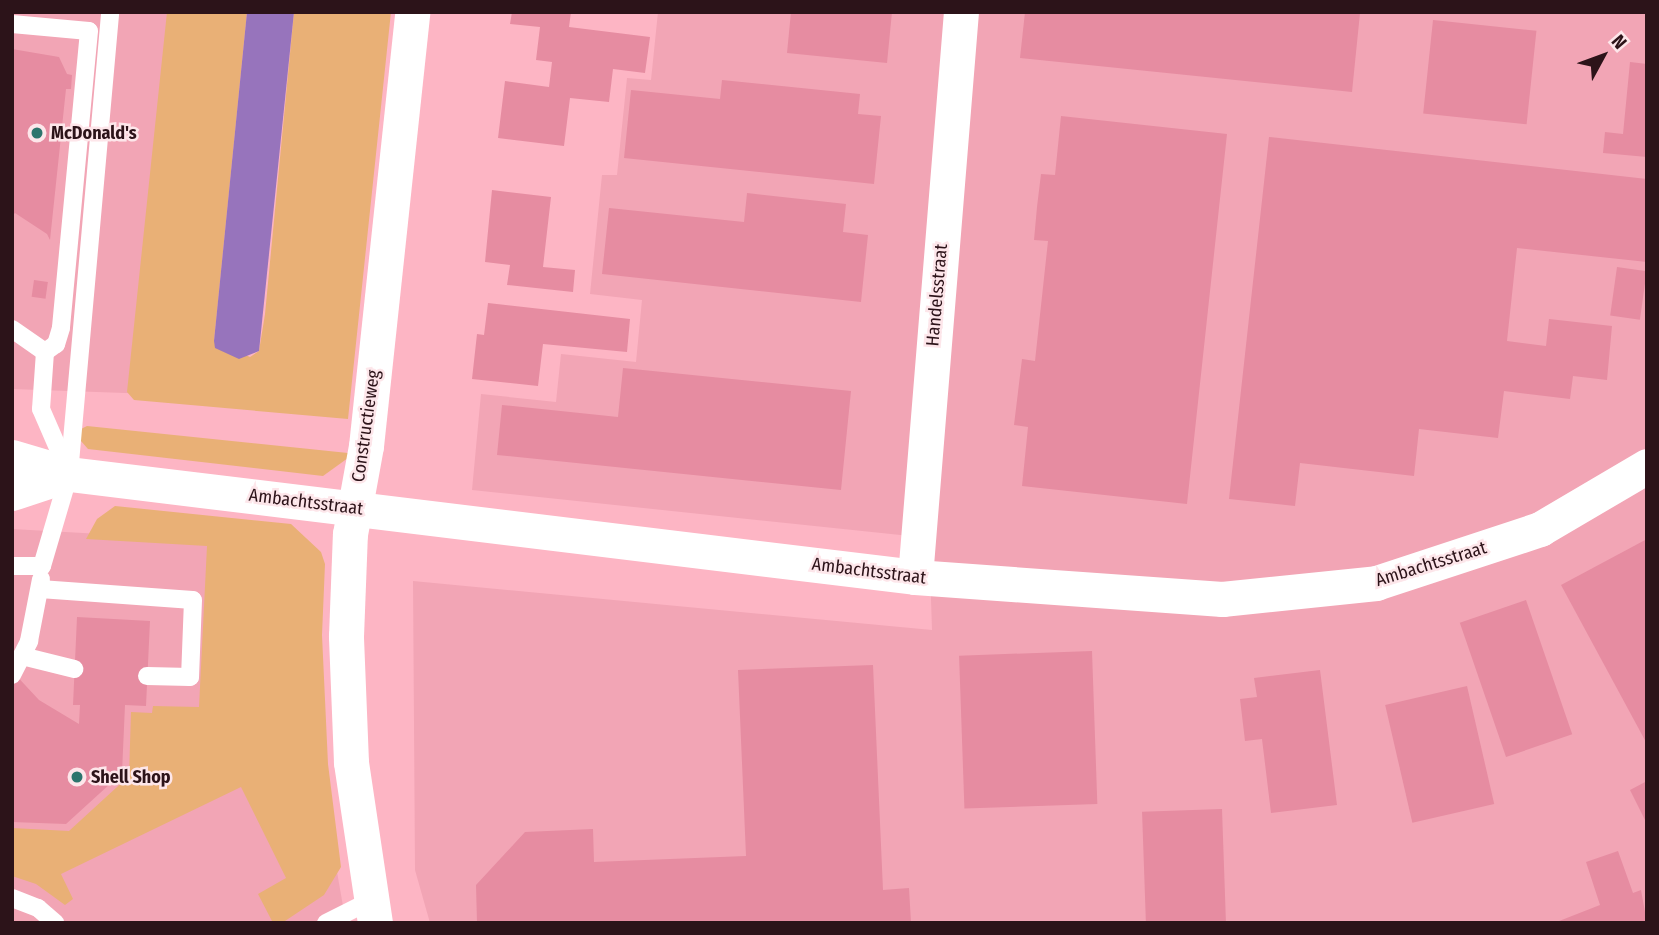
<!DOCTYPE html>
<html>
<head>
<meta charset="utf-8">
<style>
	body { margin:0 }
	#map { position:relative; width:1659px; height:935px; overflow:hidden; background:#fdb5c4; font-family:"Fira Sans Condensed",sans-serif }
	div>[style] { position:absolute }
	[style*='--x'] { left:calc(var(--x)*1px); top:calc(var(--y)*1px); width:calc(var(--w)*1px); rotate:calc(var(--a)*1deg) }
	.built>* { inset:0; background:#f2a5b5 }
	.green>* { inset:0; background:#e9b076 }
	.water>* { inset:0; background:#9774bc }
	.building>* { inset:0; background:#e68ca1; transform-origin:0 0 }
	.service>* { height:18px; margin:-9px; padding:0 9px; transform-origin:9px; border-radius:9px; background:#fff }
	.minor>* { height:35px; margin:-17.5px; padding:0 17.5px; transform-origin:17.5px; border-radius:17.5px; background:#fff }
	.dots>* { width:19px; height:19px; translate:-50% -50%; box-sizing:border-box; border:4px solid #fde6ea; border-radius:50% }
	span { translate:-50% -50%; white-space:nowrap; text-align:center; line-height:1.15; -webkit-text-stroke:5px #fde6ea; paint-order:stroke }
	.poi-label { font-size:18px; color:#2c1319; font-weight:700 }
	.left { translate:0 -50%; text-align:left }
	.street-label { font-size:18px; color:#2c1319 }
	.frame { position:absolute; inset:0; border:14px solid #2c1319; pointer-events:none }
	.north { position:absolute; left:1568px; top:21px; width:70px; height:70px; -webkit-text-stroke:5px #fde6ea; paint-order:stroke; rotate:49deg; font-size:19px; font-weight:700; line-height:28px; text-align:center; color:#2c1319 }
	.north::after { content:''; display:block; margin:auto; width:24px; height:32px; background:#2c1319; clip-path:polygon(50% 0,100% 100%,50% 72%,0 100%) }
</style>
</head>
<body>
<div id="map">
	<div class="built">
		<div style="clip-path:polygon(12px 12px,187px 12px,153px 394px,12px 389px)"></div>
		<div style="clip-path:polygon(658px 12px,1647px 12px,1647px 923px,430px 923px,415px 870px,413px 581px,932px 630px,929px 538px,472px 490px,481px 394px,556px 402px,561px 354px,636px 362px,642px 300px,590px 294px,602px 175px,617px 175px,627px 78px,651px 80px)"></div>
		<div style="clip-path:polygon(12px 529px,225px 541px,318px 764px,346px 923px,12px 923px)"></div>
	</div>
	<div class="green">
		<div style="clip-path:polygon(167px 12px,247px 12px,214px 341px,250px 357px,259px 351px,265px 314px,294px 12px,391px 12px,348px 419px,134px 400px,127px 392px)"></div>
		<div style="clip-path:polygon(87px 426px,348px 453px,348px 458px,323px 476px,88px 449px,81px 441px,81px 429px)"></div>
		<div style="clip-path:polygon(115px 506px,291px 524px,321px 552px,325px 564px,322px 635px,328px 764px,341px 867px,324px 895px,282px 923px,273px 923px,258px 894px,286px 878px,241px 787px,61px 874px,73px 899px,65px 905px,36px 884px,12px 876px,12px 828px,69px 831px,129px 776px,131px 712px,152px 713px,153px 706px,199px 707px,207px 546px,86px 539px,97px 519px)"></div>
	</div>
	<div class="water">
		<div style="clip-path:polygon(247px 12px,294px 12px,259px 351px,239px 359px,215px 348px,214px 341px)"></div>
	</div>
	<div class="building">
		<div style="clip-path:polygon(512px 12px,571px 12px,569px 27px,650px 37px,645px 73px,613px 69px,609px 102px,570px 98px,564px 146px,498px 138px,505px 81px,549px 87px,552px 62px,536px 60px,540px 27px,510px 24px)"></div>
		<div style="clip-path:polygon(791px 12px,892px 12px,887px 63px,787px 53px)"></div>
		<div style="clip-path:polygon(1025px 12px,1360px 13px,1352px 92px,1020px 58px)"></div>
		<div style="left:1433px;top:20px;width:104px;height:94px;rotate:6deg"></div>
		<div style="clip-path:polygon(12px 49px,59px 57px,67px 74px,72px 75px,71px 89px,66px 89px,50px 240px,47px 234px,15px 213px,12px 216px)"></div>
		<div style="clip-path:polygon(1630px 62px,1647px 64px,1647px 157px,1603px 153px,1605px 132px,1623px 134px)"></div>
		<div style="clip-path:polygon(722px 80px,860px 94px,858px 114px,881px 116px,874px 184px,624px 158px,631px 90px,720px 99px)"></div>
		<div style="clip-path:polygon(1061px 116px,1227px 134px,1187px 504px,1022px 486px,1028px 427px,1014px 425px,1022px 359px,1035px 361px,1048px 241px,1034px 240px,1037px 207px,1041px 174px,1055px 175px)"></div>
		<div style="clip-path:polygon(1269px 137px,1647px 179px,1647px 262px,1517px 248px,1507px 341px,1546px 346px,1549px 319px,1612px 326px,1607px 380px,1573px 376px,1570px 399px,1504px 391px,1498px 438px,1419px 429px,1414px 476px,1300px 463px,1295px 506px,1229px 499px)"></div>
		<div style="clip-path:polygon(492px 190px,551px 197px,543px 267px,575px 270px,573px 292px,507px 285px,510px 265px,485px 262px)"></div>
		<div style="clip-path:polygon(747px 193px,846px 204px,843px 232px,868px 235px,861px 302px,602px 274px,609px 208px,744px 222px)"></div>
		<div style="left:1617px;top:267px;width:30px;height:49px;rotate:8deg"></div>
		<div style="left:34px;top:280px;width:14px;height:17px;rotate:8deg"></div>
		<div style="clip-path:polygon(488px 303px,630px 319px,627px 352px,543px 344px,538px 386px,472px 379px,477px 334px,484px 335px)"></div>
		<div style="clip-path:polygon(623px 368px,851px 391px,841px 490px,497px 455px,502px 405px,618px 417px)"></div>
		<div style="clip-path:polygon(1647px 539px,1647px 744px,1561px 585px)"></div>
		<div style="left:1526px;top:600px;width:142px;height:70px;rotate:71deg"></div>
		<div style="clip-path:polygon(77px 617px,150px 621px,146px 706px,125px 705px,122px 773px,66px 824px,12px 822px,12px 671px,39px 700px,79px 724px,80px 705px,73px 705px)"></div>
		<div style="left:1092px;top:651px;width:153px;height:133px;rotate:88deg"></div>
		<div style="clip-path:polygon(873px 665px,883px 890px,909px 888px,911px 923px,477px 923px,476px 885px,525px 832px,593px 829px,594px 862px,746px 856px,738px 670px)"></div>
		<div style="clip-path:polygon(1320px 670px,1337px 805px,1271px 813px,1262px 739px,1245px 741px,1240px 699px,1257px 697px,1254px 678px)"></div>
		<div style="left:1467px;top:686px;width:121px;height:84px;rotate:77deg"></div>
		<div style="clip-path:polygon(1647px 781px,1647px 824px,1630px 790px)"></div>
		<div style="left:1222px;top:809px;width:114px;height:80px;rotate:88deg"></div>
		<div style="clip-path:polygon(1618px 851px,1633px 893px,1641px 890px,1647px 923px,1554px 923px,1600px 905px,1586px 862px)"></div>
	</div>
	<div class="service">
		<div style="--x:12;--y:24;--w:77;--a:5.2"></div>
		<div style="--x:89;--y:31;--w:298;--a:95.4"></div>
		<div style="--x:61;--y:328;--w:17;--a:107"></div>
		<div style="--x:56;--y:344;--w:14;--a:144"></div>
		<div style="--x:45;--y:352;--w:40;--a:-145.1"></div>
		<div style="--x:45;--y:352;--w:57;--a:94"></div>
		<div style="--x:41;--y:409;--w:68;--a:66.5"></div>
		<div style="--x:12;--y:566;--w:30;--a:0"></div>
		<div style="--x:42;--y:566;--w:96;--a:-73.6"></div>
		<div style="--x:69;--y:474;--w:464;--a:-84.9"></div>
		<div style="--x:40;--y:589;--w:153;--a:4.1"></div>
		<div style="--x:193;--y:600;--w:77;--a:92.2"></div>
		<div style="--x:190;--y:677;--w:43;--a:-178.7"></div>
		<div style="--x:22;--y:656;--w:54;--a:14"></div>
		<div style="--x:12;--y:675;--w:38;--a:-63"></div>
		<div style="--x:29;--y:641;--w:63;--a:-79"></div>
		<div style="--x:12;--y:898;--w:28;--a:21"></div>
		<div style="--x:38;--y:908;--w:23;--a:41"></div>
		<div style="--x:326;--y:923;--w:49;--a:-26.6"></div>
	</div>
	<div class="minor">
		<div style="--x:12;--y:457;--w:59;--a:16.6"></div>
		<div style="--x:69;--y:474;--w:852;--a:6.94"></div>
		<div style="--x:915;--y:577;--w:308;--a:4.1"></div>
		<div style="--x:1222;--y:599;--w:155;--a:-5.9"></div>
		<div style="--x:1376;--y:583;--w:173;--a:-18.2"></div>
		<div style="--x:1540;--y:529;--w:124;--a:-30.5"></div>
		<div style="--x:12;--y:493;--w:60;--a:-18.4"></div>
		<div style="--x:915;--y:577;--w:567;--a:-85.35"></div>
		<div style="--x:375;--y:923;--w:163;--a:-98.5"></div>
		<div style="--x:351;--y:762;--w:126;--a:-92.3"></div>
		<div style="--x:346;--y:636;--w:102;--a:-87.8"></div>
		<div style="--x:350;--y:534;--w:89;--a:-79.7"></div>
		<div style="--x:366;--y:446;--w:436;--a:-83.9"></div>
	</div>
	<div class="dots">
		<div style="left:37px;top:133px;background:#2d756d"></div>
		<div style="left:77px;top:777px;background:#2d756d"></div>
	</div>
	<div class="poi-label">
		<span class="left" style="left:51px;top:133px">McDonald's</span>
		<span class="left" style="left:91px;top:777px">Shell Shop</span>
	</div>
	<div class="street-label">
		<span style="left:937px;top:295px;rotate:-85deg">Handelsstraat</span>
		<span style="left:366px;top:426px;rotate:-82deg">Constructieweg</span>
		<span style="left:306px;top:502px;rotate:7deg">Ambachtsstraat</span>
		<span style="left:1431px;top:564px;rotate:-17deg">Ambachtsstraat</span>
		<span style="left:869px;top:571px;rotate:7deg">Ambachtsstraat</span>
	</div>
	<div class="frame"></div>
	<div class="north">N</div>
</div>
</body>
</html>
